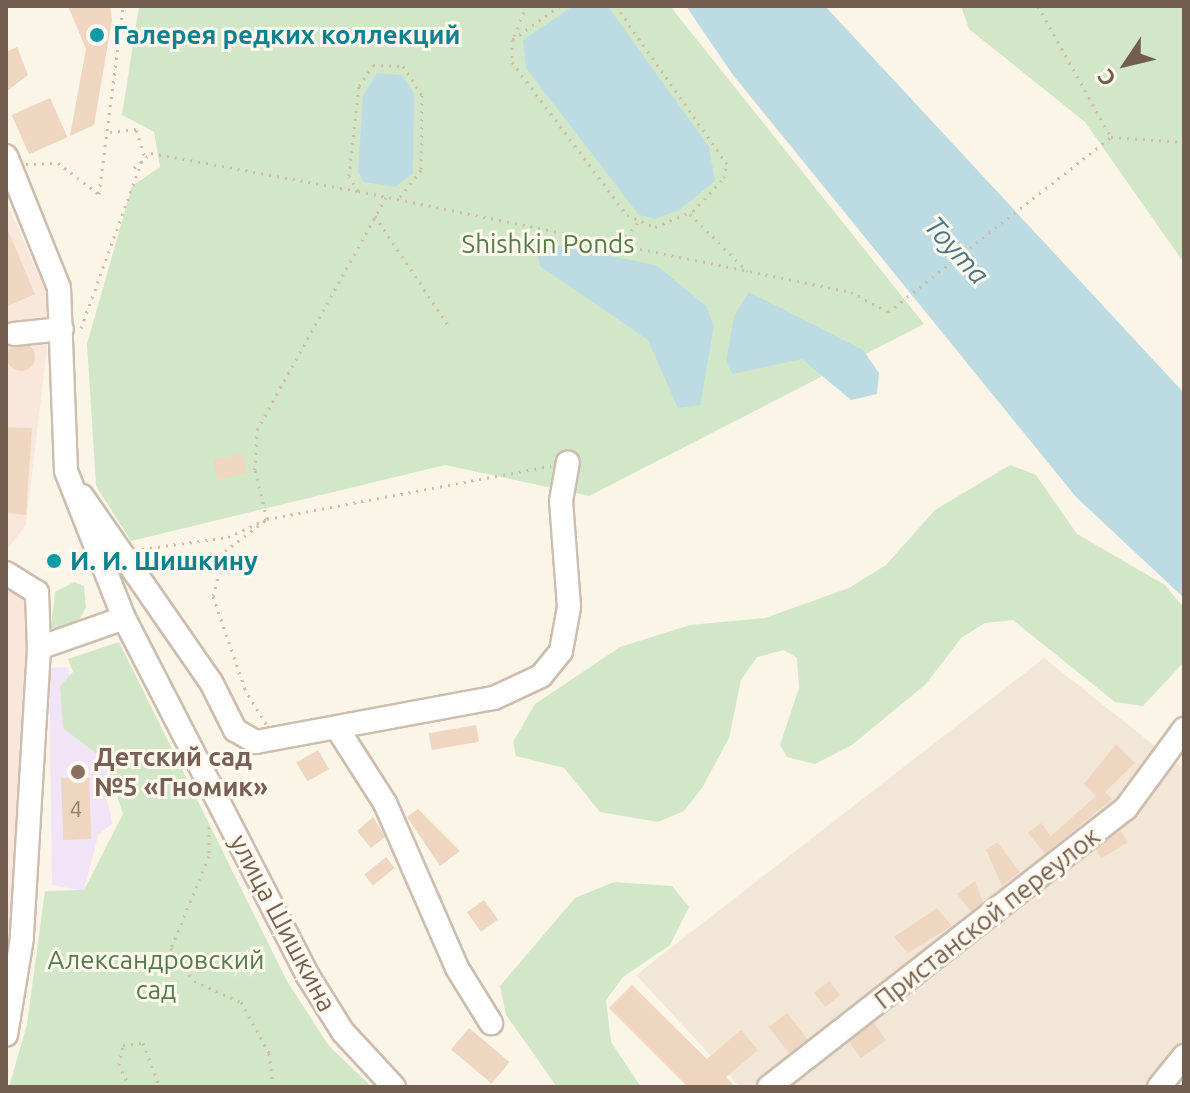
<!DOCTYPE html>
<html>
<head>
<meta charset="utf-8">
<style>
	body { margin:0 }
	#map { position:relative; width:1190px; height:1093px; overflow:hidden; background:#fbf5e7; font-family:Ubuntu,sans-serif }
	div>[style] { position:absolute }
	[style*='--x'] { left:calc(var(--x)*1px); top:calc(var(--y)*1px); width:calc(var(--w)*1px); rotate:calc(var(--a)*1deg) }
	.residential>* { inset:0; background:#f2e7d6 }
	.commercial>* { inset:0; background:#fae7dc }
	.education>* { inset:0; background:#f1e4f7 }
	.green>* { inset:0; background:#d2e7c7 }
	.water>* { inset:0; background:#bddbe3 }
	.building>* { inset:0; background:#eed6c1; transform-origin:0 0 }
	.round { border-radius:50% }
	.path>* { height:3px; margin-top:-1.5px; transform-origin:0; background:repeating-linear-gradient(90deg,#d3baa4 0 2px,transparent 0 8px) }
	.roads { filter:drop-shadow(2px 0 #ccbdae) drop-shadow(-2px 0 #ccbdae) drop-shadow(0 2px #ccbdae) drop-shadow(0 -2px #ccbdae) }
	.minor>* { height:22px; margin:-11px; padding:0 11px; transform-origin:11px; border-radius:11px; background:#fff }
	.dots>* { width:22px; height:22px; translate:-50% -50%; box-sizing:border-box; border:4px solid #fef8ed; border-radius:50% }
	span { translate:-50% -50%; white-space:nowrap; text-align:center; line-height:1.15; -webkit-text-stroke:6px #fef8ed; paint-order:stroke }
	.number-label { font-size:22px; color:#917b6b }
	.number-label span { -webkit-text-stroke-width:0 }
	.culture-label { font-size:26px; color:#0d838f; font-weight:700 }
	.left { translate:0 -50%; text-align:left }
	.park-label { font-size:26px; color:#547d49 }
	.education-label { font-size:26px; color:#785e54; font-weight:700 }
	.street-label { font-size:26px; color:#725d4e }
	.water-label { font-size:28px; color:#497584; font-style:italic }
	.frame { position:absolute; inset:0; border:8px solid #725d4e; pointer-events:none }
	.north { position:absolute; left:1086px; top:24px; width:80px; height:80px; -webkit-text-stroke:6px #fef8ed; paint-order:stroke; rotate:235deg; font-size:22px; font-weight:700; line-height:32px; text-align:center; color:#725d4e }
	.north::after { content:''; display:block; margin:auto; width:28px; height:36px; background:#725d4e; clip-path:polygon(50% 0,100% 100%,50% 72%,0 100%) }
</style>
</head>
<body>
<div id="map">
	<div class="residential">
		<div style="clip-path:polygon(1044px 658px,1184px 769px,1184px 1062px,1166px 1087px,740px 1087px,636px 975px)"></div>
	</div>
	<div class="commercial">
		<div style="clip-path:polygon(7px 203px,52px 306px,26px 525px,6px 551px)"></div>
		<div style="clip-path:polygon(6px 585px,28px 601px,32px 621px,6px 999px)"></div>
	</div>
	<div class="education">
		<div style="clip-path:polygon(67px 667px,114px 790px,107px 799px,112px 824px,98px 835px,84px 891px,52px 885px,49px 668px)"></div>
	</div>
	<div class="green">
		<div style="clip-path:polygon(139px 6px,670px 6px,924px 324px,589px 496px,445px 465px,131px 541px,96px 486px,87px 344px,132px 186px,160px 167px,154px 132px,122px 115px)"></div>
		<div style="clip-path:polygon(961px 6px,1184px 6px,1184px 263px,1085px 122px,969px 29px)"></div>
		<div style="clip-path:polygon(1010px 465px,1036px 475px,1077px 534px,1165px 585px,1184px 608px,1184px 662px,1143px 706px,1115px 702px,1013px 620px,985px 623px,961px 638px,926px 684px,852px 745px,815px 764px,787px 757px,780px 745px,799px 688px,797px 658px,784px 650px,757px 657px,741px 680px,729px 738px,702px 788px,684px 811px,658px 822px,600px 812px,564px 768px,516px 756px,513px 742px,535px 704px,620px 647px,690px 625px,765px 618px,849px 588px,886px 565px,935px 510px)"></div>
		<div style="clip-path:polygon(74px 582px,84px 586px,86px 608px,74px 629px,60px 633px,51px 627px,55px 592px)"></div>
		<div style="clip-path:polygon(119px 642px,287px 981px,329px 1046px,372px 1087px,9px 1087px,27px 1024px,45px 891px,84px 890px,123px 814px,105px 760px,63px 728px,60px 686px,73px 672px,68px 659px)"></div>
		<div style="clip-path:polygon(614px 882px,672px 886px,689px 907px,670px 945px,623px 977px,606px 1000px,611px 1042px,641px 1087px,557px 1087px,506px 1015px,500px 986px,575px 898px)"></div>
	</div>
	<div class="water">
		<div style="clip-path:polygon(573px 6px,609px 8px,709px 147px,715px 181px,679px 210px,655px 219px,639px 215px,526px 68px,523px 40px)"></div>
		<div style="clip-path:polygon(686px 6px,825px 6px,1184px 393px,1184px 598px,1076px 497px,733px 75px)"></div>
		<div style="clip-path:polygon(377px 73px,402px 75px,414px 94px,413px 173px,395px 187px,364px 182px,358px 172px,363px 96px)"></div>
		<div style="clip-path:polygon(558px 246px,656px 265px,706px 306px,714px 326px,700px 405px,678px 408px,648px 340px,540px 266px,537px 252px)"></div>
		<div style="clip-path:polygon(749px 292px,863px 350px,879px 373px,877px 394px,851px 400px,802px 359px,732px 374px,726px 361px,734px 316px)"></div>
	</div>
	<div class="building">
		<div style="clip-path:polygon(68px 6px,110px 6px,112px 20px,94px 125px,70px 136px,86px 49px)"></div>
		<div style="clip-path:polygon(17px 47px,28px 75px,6px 92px,6px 52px)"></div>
		<div style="left:50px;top:98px;width:43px;height:42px;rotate:66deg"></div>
		<div style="clip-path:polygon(6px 226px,35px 294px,6px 307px)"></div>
		<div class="round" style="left:7px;top:343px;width:28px;height:28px"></div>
		<div style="clip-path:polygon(6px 427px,32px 428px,26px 515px,6px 513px)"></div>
		<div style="left:243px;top:454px;width:20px;height:30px;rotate:79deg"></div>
		<div style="left:476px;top:725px;width:17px;height:48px;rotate:80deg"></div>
		<div style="clip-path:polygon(1116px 744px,1135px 763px,1105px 792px,1112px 799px,1045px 854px,1028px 833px,1041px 823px,1051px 836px,1096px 796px,1084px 784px)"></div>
		<div style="left:318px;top:750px;width:22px;height:25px;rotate:60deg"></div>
		<div style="left:89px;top:777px;width:62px;height:28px;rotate:88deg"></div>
		<div style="clip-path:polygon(418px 809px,460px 851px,440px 866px,407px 817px)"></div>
		<div style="clip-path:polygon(373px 817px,385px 837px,371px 848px,357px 831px)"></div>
		<div style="left:1121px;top:831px;width:13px;height:31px;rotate:58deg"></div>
		<div style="clip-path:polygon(997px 842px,1020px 872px,1002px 886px,986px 850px)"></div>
		<div style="left:386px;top:857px;width:14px;height:28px;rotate:51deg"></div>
		<div style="clip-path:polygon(975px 881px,983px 902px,971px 912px,957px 894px)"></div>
		<div style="left:484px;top:900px;width:24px;height:21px;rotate:54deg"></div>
		<div style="clip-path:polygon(937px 908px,952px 926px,908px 953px,894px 937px)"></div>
		<div style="left:829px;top:981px;width:18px;height:19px;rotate:52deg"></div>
		<div style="clip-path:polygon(632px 985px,707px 1059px,741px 1030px,758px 1050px,726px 1077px,735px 1087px,688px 1087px,609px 1008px)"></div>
		<div style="left:787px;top:1013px;width:33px;height:23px;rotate:52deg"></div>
		<div style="left:874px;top:1023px;width:21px;height:31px;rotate:55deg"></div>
		<div style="left:469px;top:1028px;width:53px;height:28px;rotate:40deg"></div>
	</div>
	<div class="path">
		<div style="--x:560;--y:6;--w:59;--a:144.7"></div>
		<div style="--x:512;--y:40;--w:22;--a:90"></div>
		<div style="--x:512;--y:62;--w:191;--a:53.1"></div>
		<div style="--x:627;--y:215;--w:30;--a:23"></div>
		<div style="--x:655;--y:227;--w:41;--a:-22.8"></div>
		<div style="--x:693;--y:211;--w:45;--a:-46.8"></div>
		<div style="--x:724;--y:178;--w:14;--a:-78"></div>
		<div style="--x:727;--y:164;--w:193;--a:-125.1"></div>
		<div style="--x:1038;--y:6;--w:150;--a:60.9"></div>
		<div style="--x:514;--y:36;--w:33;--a:-67"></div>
		<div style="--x:26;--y:164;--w:32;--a:-2"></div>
		<div style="--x:58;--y:163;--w:51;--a:37.1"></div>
		<div style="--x:99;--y:194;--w:190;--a:-82.7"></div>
		<div style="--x:134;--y:168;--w:23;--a:-41"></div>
		<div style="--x:151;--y:153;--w:210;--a:10.4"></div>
		<div style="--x:358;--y:191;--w:503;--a:11.58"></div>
		<div style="--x:851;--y:292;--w:42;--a:28.4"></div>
		<div style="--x:888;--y:312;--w:283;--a:-38.1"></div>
		<div style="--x:1111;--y:137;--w:73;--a:3.9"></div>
		<div style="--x:358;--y:191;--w:17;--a:-121"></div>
		<div style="--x:349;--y:176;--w:91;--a:-83.7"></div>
		<div style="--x:359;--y:86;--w:25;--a:-56"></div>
		<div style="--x:373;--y:65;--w:30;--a:2"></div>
		<div style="--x:403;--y:66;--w:35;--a:57"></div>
		<div style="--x:422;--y:95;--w:75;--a:90.8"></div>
		<div style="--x:421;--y:170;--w:37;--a:128"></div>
		<div style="--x:690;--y:214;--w:81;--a:45"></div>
		<div style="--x:375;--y:216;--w:131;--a:56.2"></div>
		<div style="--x:621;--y:243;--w:26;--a:-51"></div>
		<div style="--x:81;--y:328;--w:184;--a:-70"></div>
		<div style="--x:144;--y:155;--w:27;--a:-107"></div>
		<div style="--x:136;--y:129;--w:26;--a:173"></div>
		<div style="--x:142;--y:549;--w:87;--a:-7.9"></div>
		<div style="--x:228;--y:537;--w:43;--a:-24.8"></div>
		<div style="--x:267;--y:519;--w:50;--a:-103.8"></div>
		<div style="--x:255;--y:470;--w:40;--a:-87.1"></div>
		<div style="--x:257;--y:430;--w:266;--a:-61"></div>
		<div style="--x:266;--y:724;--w:41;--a:-121"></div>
		<div style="--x:245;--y:689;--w:98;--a:-109"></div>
		<div style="--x:213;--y:596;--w:47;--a:-75.1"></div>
		<div style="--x:225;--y:551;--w:53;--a:-37.3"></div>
		<div style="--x:267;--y:519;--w:289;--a:-10.6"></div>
		<div style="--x:209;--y:827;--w:29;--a:90"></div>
		<div style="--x:209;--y:856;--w:100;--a:112.4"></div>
		<div style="--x:171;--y:948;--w:40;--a:55.1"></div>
		<div style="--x:194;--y:981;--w:51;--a:24.1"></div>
		<div style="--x:241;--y:1002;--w:58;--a:61.2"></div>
		<div style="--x:269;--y:1053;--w:34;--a:83"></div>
		<div style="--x:130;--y:1087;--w:25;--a:-117"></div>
		<div style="--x:119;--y:1065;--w:20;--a:-79"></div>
		<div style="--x:123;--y:1045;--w:20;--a:-6"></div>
		<div style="--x:143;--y:1043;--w:47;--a:68.9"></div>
	</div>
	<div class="roads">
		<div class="minor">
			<div style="--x:6;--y:156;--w:142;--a:68.1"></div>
			<div style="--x:59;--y:288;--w:183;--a:87.8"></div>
			<div style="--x:66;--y:471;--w:158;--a:68.5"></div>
			<div style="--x:124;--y:618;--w:90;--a:160.6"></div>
			<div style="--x:39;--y:648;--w:290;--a:93.4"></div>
			<div style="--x:22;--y:938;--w:98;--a:99.4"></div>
			<div style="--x:14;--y:334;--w:48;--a:-5.9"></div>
			<div style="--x:82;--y:496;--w:226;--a:55.3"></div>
			<div style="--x:211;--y:682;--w:54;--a:63.4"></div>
			<div style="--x:235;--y:730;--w:24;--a:30"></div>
			<div style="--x:256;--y:742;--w:242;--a:-10.5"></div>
			<div style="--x:494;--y:698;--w:52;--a:-25.1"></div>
			<div style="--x:541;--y:676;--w:32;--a:-51"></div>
			<div style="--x:561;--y:651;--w:45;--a:-79.7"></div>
			<div style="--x:569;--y:607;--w:106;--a:-94.3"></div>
			<div style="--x:561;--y:501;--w:39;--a:-80"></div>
			<div style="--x:6;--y:573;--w:36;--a:32"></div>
			<div style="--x:37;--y:592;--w:56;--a:88"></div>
			<div style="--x:124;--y:618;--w:403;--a:62.8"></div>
			<div style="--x:308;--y:976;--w:66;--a:58"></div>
			<div style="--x:343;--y:1032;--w:75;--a:47.2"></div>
			<div style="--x:337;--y:728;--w:89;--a:57.4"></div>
			<div style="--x:385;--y:803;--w:180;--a:66.4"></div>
			<div style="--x:457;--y:968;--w:65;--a:58.3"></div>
			<div style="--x:769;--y:1087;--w:453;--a:-38"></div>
			<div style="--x:1126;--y:808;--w:98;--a:-53.7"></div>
			<div style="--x:1159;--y:1087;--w:40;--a:-51"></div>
		</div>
	</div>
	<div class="dots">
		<div style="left:97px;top:35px;background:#0f9aa8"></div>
		<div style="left:54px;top:561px;background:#0f9aa8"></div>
		<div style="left:78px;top:772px;background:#8d6e63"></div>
	</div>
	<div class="number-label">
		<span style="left:76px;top:809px">4</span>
	</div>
	<div class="culture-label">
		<span class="left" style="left:113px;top:35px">Галерея редких коллекций</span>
		<span class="left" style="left:70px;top:561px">И. И. Шишкину</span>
	</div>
	<div class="park-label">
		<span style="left:548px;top:244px">Shishkin Ponds</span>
		<span style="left:156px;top:975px">Александровский<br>сад</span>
	</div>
	<div class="education-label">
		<span class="left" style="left:94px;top:772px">Детский сад<br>№5 «Гномик»</span>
	</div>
	<div class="street-label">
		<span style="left:987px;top:918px;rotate:-38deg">Пристанской переулок</span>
		<span style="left:283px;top:923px;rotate:62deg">улица Шишкина</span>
	</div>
	<div class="water-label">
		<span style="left:957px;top:250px;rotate:48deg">Toyma</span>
	</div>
	<div class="frame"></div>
	<div class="north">С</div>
</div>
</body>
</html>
